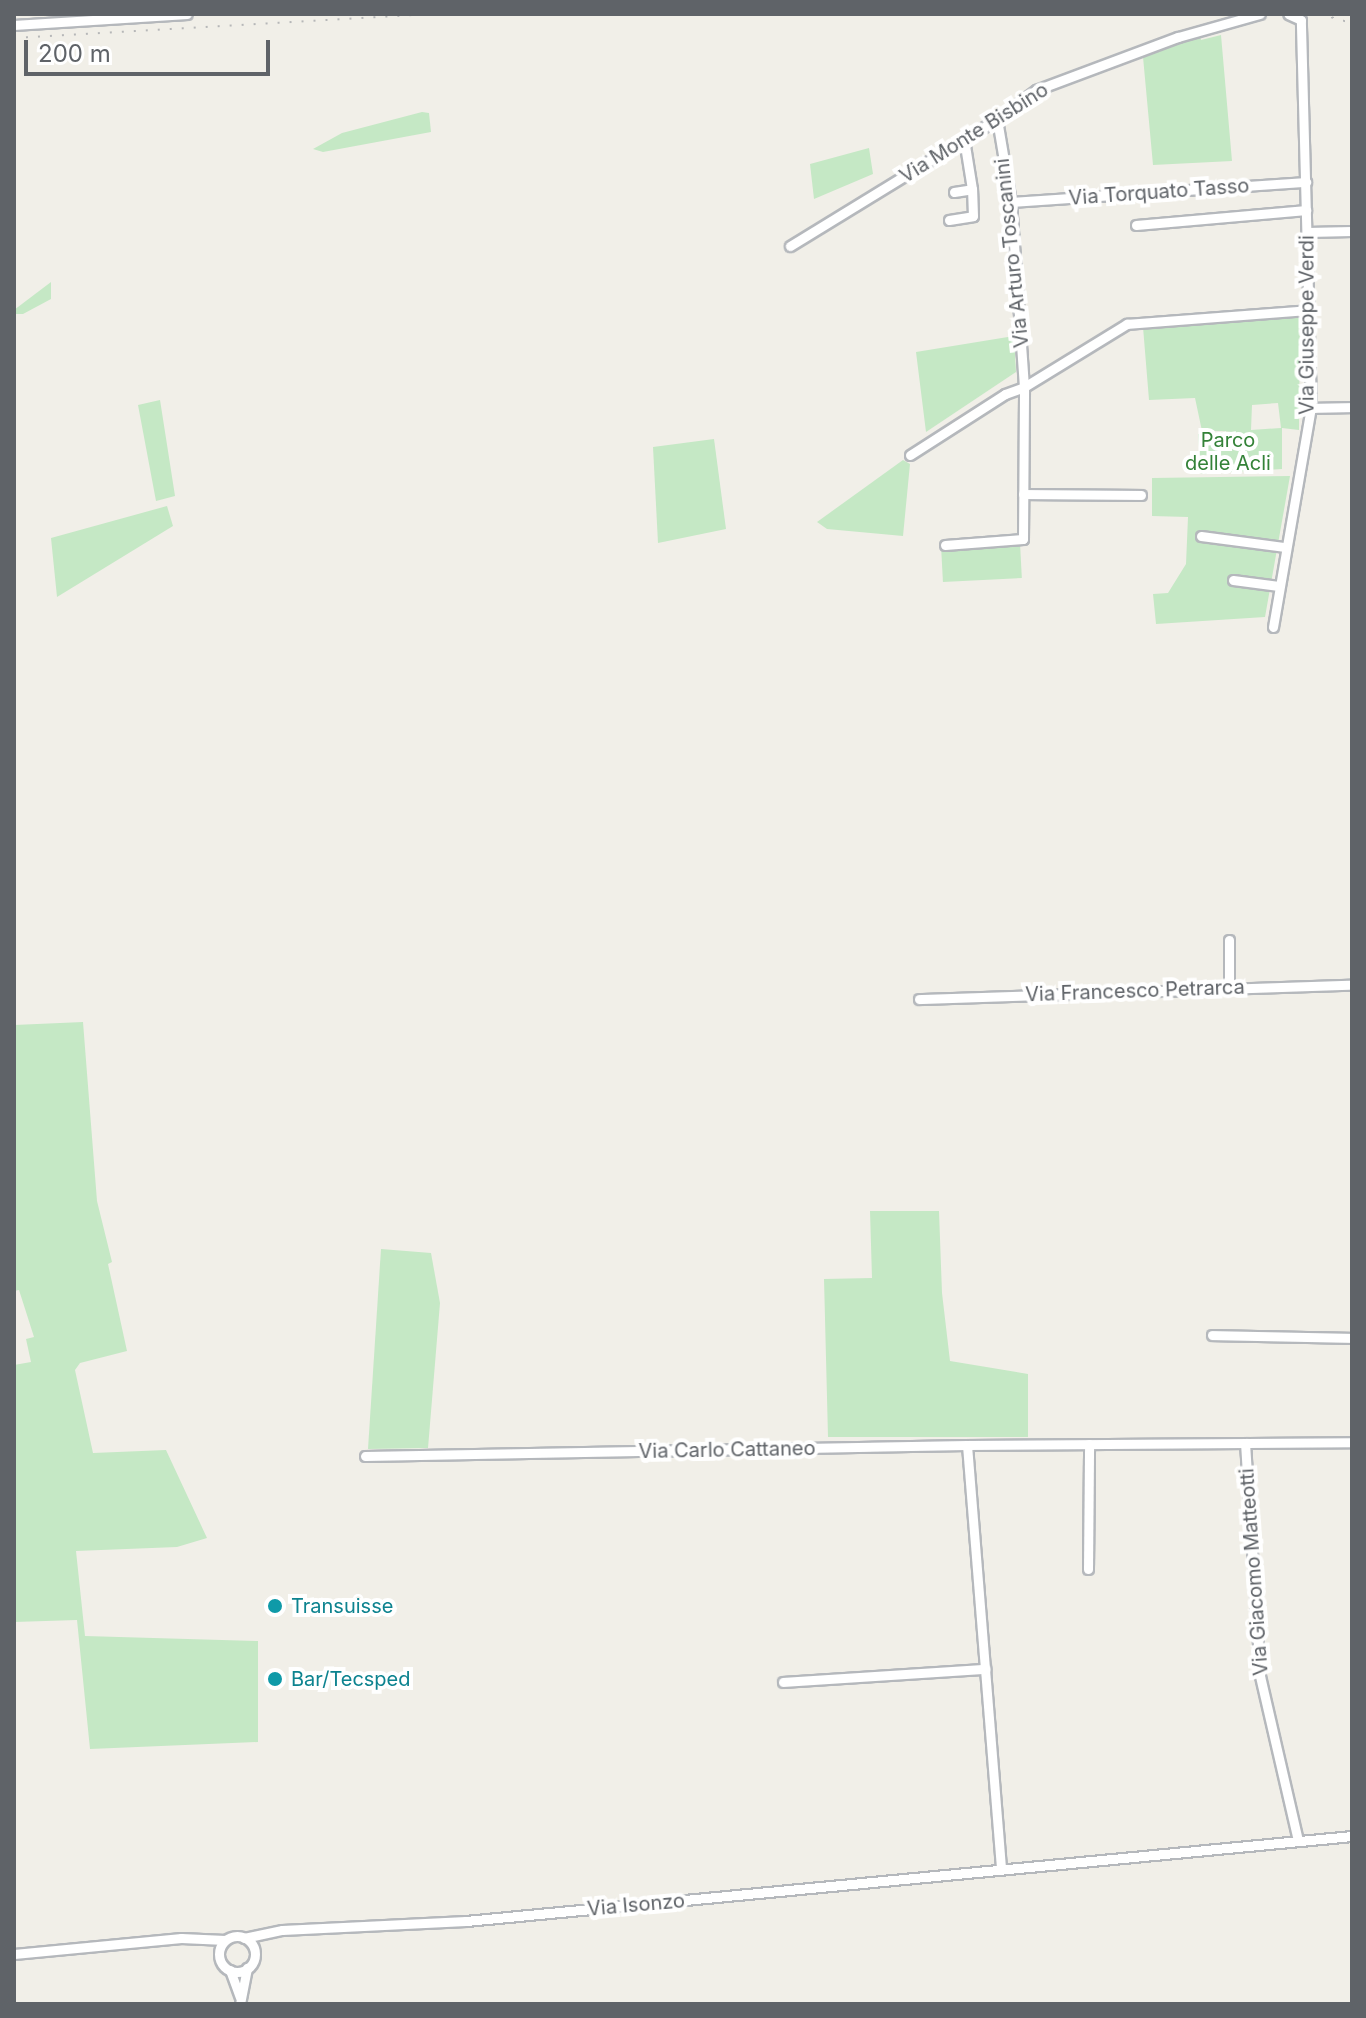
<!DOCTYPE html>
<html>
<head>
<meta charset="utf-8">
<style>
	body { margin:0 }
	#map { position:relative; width:1366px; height:2018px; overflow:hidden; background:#f1efe8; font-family:Inter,sans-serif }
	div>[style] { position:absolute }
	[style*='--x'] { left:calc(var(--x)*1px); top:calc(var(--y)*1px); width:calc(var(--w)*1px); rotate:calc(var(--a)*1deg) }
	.green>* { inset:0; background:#c5e8c5; transform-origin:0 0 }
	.roads { filter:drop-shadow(2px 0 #b5b8bc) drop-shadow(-2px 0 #b5b8bc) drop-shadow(0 2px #b5b8bc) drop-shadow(0 -2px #b5b8bc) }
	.minor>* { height:9px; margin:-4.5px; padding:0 4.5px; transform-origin:4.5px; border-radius:4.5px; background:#fff }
	.minor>.ring { margin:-4.5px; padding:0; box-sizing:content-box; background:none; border:9px solid #fff; border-radius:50% }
	.rail>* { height:2px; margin-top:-1px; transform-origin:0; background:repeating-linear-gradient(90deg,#b6b7b8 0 2px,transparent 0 12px) }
	.dots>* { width:22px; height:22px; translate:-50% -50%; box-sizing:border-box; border:4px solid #fff; border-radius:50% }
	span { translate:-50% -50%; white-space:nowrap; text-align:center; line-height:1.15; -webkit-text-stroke:8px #fff; paint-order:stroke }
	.street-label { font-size:20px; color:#5f6368 }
	.park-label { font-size:20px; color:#348238 }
	.culture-label { font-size:20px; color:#0d838f }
	.left { translate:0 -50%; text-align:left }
	.frame { position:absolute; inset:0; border:16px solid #5f6368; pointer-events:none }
	.scale { position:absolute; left:24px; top:40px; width:246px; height:36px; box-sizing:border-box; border:4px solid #5f6368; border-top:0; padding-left:10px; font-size:24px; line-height:28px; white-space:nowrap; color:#5f6368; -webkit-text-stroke:6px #fff; paint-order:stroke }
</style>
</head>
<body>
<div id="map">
	<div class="green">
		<div style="clip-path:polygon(1200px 35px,1201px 40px,1221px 35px,1232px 161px,1153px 165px,1143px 57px)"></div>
		<div style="clip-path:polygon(422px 112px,429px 113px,431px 132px,323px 152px,313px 149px,342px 133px)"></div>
		<div style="clip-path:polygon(869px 148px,873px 174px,814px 199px,810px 164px)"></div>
		<div style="clip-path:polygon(51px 282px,51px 299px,23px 314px,14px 314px,14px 310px)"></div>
		<div style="clip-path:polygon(evenodd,1300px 316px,1299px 430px,1282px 428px,1282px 469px,1201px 474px,1198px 434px,1233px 431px,1202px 431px,1195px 398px,1149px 400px,1143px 327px,1300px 316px,1278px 403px,1281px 428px,1251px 430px,1252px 405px,1278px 403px)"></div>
		<div style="clip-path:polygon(1014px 336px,1016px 372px,926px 432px,916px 352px)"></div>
		<div style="clip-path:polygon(160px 400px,175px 496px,156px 501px,138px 405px)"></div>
		<div style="clip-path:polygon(714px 439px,726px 529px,658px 543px,653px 447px)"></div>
		<div style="clip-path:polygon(903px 460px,910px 464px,903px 536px,827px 529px,817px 522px)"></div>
		<div style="clip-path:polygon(1290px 476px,1265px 617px,1156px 624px,1153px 594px,1168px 593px,1186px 564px,1188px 517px,1152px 516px,1152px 478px)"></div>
		<div style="clip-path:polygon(167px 506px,173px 526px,57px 597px,51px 538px)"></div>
		<div style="left:1020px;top:543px;width:35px;height:79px;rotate:87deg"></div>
		<div style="clip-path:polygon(83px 1022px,97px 1201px,112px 1262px,108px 1264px,127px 1351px,80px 1363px,75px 1370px,93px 1453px,166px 1450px,207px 1538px,177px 1547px,76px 1551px,85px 1636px,258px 1641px,258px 1742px,90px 1749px,77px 1620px,14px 1622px,14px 1365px,31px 1362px,26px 1339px,34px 1337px,19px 1290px,14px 1291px,14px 1025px)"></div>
		<div style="clip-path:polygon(870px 1211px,939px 1211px,942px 1293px,950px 1361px,1028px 1374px,1028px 1437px,828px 1437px,824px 1279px,872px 1278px)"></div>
		<div style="clip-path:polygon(381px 1249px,431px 1253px,440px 1303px,428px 1448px,368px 1449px)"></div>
	</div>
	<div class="roads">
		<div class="minor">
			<div style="--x:14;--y:25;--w:173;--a:-3.6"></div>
			<div style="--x:954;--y:192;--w:18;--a:-9"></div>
			<div style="--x:972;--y:189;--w:51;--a:-99.1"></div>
			<div style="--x:1011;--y:202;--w:296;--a:-3.9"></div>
			<div style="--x:949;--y:220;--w:24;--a:-9"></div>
			<div style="--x:973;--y:216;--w:27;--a:-92"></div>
			<div style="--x:1136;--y:225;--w:171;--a:-5"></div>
			<div style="--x:1307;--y:232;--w:45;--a:-1.3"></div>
			<div style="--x:790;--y:246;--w:243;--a:-31.5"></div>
			<div style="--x:997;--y:119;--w:49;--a:-36.6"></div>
			<div style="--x:1036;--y:90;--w:152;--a:-20.5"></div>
			<div style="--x:1178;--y:37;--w:85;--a:-15.7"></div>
			<div style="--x:1311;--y:408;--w:41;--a:-1.4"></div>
			<div style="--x:910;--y:455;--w:113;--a:-32.7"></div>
			<div style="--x:1005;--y:394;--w:20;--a:-20"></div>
			<div style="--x:1024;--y:387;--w:121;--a:-31.5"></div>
			<div style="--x:1127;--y:324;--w:183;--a:-4.4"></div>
			<div style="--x:1023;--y:494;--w:118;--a:0.5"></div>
			<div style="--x:1201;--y:536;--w:85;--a:7.5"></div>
			<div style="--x:945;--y:545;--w:78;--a:-4.4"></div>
			<div style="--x:1023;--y:539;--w:152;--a:-89.6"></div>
			<div style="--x:1024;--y:387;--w:185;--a:-94"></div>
			<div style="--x:1011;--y:202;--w:84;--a:-99.6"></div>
			<div style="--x:1233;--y:580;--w:46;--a:7.4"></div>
			<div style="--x:1273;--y:627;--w:222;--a:-80.2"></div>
			<div style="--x:1311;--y:408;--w:388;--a:-91.5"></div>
			<div style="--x:1301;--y:20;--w:14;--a:-155"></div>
			<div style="--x:1229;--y:940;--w:48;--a:90"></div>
			<div style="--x:919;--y:999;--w:433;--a:-1.9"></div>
			<div style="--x:1212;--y:1335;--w:140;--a:1.2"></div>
			<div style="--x:1245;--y:1443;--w:233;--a:86.3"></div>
			<div style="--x:1260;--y:1676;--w:169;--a:77"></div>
			<div style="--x:967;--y:1445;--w:425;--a:85.4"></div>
			<div style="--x:365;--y:1456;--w:602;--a:-1.05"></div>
			<div style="--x:967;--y:1445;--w:385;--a:-0.4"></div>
			<div style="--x:1088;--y:1569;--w:125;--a:-89.5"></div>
			<div style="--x:783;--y:1682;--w:203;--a:-3.7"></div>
			<div class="ring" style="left:219px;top:1936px;width:27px;height:27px"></div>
			<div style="--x:244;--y:1938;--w:39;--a:-12"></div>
			<div style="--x:282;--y:1930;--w:184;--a:-2.8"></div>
			<div style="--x:466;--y:1921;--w:890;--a:-5.48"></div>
			<div style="--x:14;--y:1954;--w:168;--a:-5.5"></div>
			<div style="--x:181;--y:1938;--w:44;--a:2.6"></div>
			<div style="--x:230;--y:1970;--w:29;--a:70"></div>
			<div style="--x:240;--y:2004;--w:37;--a:-79"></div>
		</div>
	</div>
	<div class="rail">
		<div style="--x:1320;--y:14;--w:33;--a:16"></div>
		<div style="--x:14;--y:38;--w:413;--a:-3.3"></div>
	</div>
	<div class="dots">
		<div style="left:275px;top:1606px;background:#0f9aa8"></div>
		<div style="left:275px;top:1679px;background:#0f9aa8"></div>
	</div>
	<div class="street-label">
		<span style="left:974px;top:133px;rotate:-32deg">Via Monte Bisbino</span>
		<span style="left:1159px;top:192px;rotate:-4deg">Via Torquato Tasso</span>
		<span style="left:1012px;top:253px;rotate:-96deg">Via Arturo Toscanini</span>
		<span style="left:1307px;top:325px;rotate:-90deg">Via Giuseppe Verdi</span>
		<span style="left:1135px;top:991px;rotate:-2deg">Via Francesco Petrarca</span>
		<span style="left:727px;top:1450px;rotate:-1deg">Via Carlo Cattaneo</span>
		<span style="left:1254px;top:1572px;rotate:-94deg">Via Giacomo Matteotti</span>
		<span style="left:636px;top:1905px;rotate:-5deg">Via Isonzo</span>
	</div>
	<div class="park-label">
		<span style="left:1228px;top:452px">Parco<br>delle Acli</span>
	</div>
	<div class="culture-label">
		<span class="left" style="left:291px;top:1606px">Transuisse</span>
		<span class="left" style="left:291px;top:1679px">Bar/Tecsped</span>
	</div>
	<div class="frame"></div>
	<div class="scale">200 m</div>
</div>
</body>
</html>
